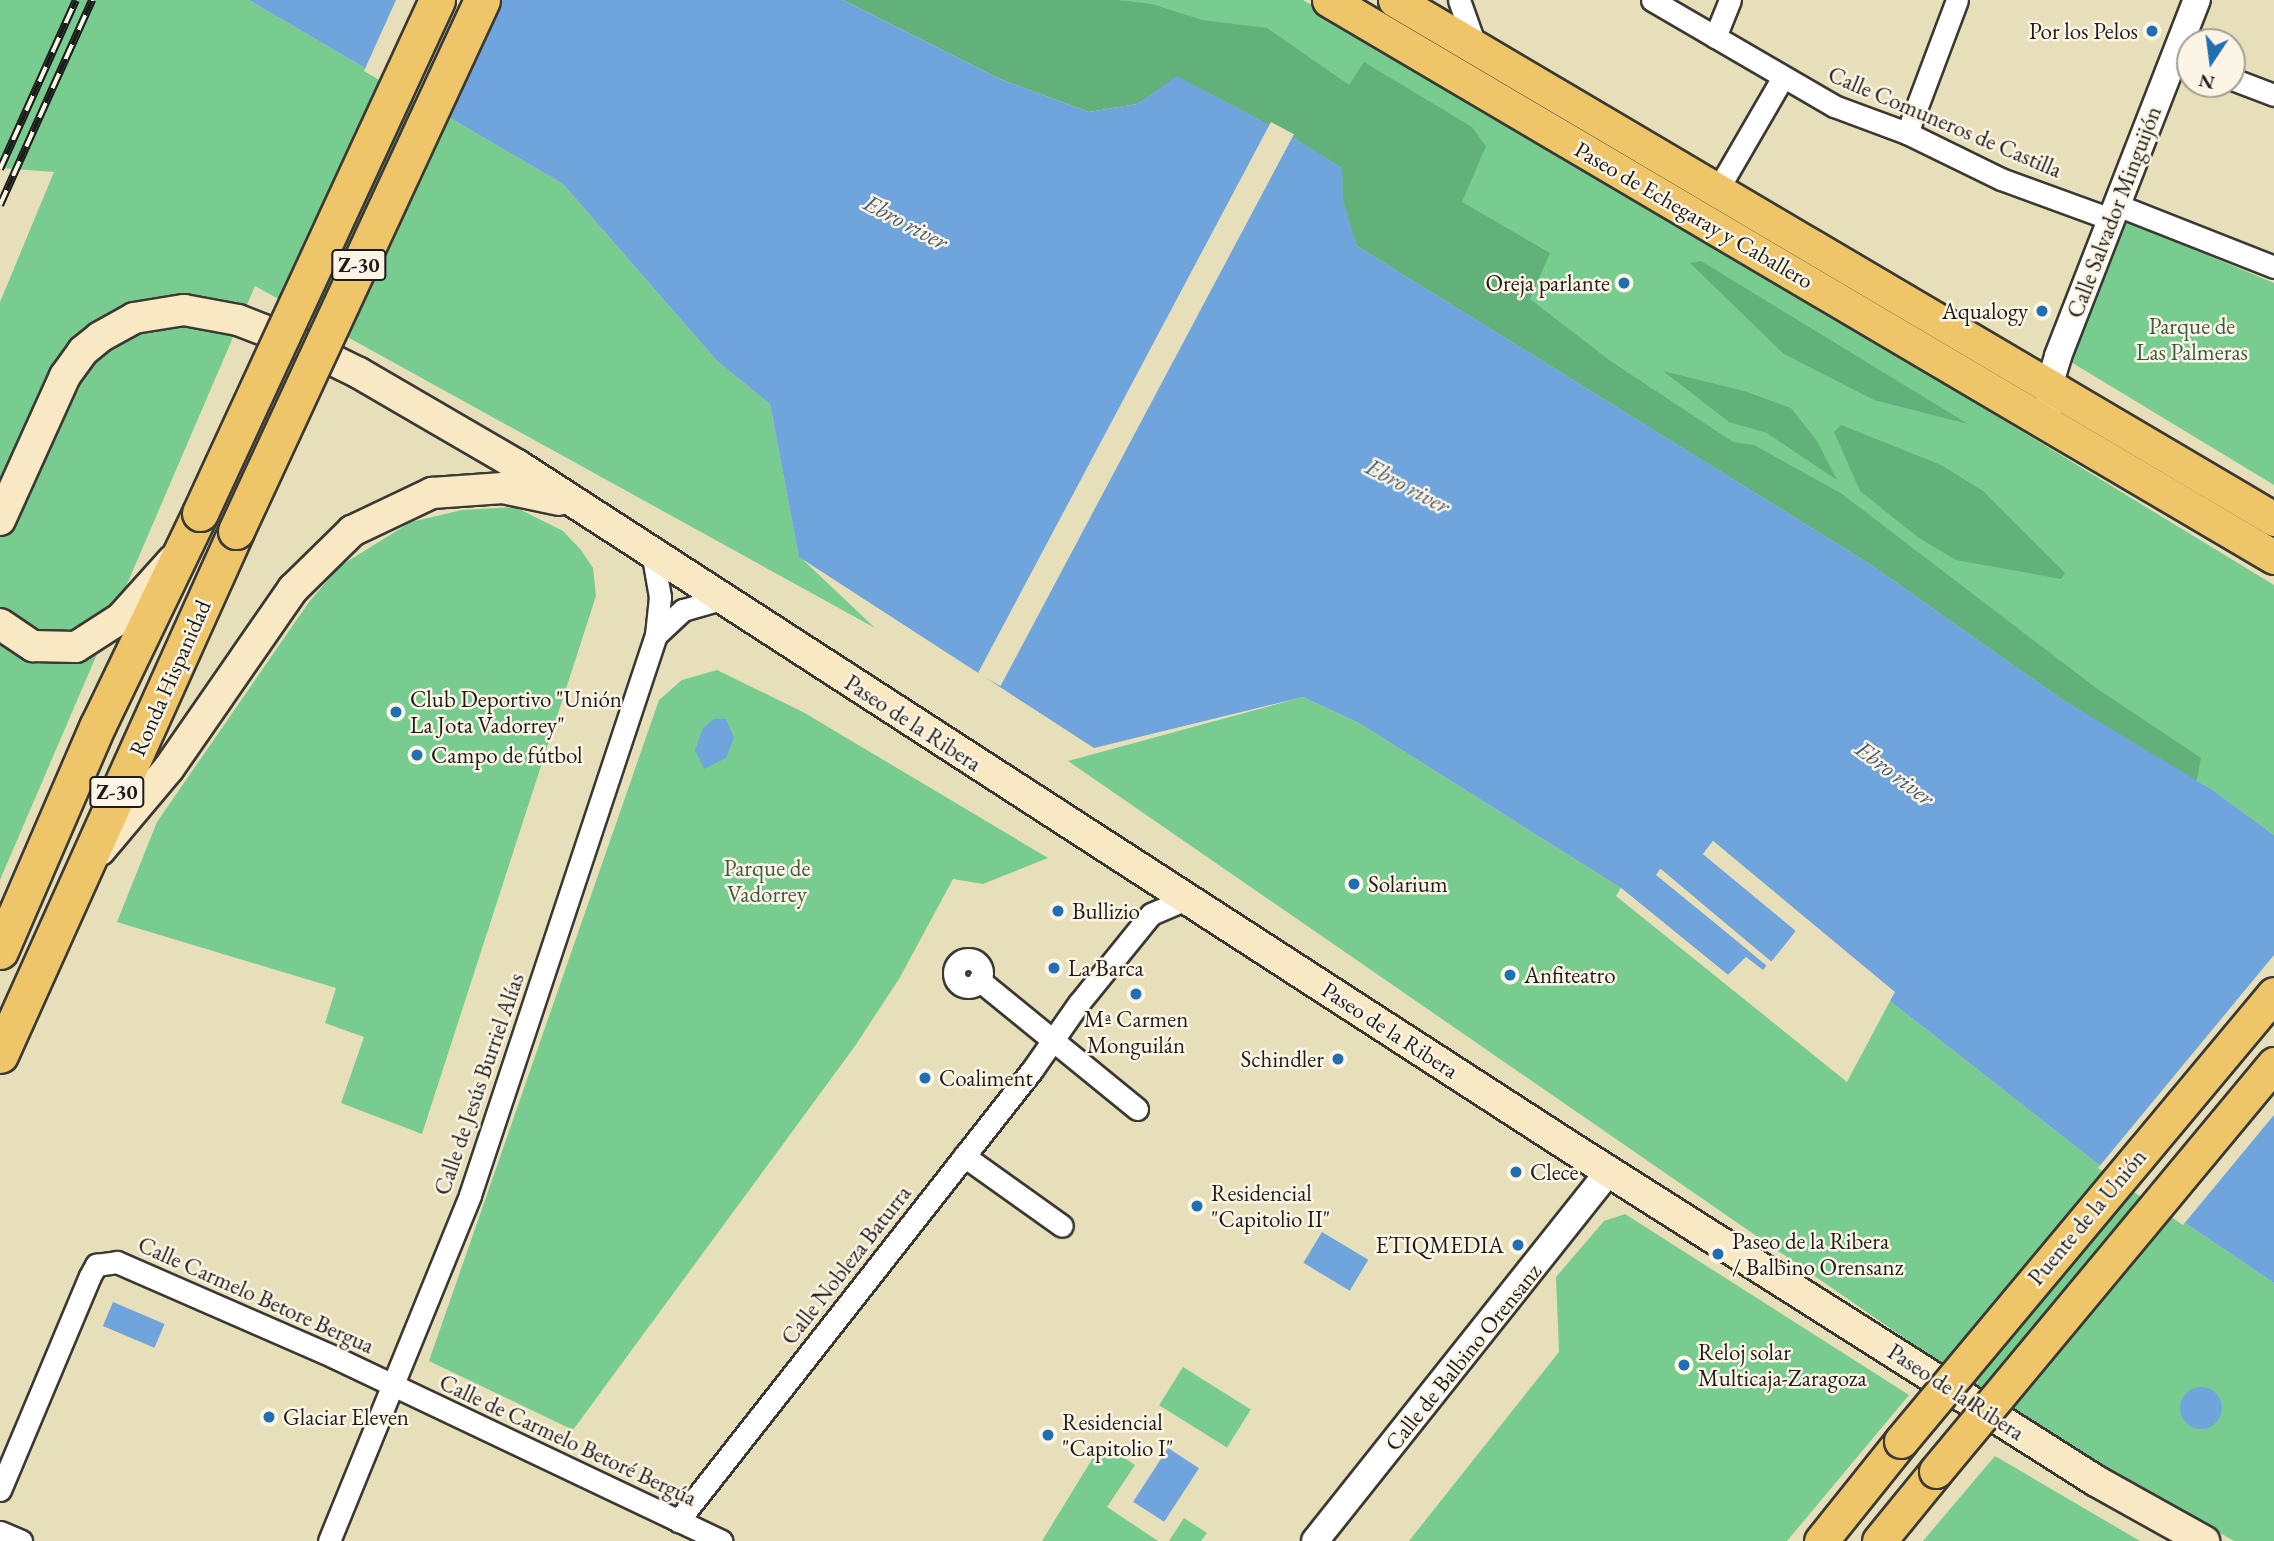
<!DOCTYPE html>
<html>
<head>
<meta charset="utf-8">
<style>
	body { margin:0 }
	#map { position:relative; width:2274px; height:1541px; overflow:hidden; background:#e7dfb9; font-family:"EB Garamond",serif }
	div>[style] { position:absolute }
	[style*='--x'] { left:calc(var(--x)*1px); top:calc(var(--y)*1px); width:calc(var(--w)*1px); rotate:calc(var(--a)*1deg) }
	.green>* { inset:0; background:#78cc90; transform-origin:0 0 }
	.forest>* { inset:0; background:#62b07a }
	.water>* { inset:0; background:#70a4dc; transform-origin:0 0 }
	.round { border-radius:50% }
	.pier>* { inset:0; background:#e7dfb9; transform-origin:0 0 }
	.roads { filter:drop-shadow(2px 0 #3a3934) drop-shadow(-2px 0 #3a3934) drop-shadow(0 2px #3a3934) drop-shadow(0 -2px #3a3934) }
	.minor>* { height:21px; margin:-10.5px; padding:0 10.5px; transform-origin:10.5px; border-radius:10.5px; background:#fff }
	.minor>.ring { margin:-10.5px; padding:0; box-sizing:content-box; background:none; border:21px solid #fff; border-radius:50% }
	.tertiary>* { height:26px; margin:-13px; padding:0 13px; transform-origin:13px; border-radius:13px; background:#fff }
	.secondary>* { height:30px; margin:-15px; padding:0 15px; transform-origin:15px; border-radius:15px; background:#f8e8c3 }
	.primary>* { height:33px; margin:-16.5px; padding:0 16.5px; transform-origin:16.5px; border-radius:16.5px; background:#eec569 }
	.trunk>* { height:35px; margin:-17.5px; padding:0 17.5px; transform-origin:17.5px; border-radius:17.5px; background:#eec569 }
	.rail>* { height:8px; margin-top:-4px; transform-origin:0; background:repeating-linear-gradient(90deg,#fcf5e5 0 16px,#1c1c1c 0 32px); box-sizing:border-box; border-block:2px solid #1c1c1c }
	.bridges { filter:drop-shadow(2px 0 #3a3934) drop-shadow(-2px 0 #3a3934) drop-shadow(0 2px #3a3934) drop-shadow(0 -2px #3a3934) }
	.primary-bridge>* { height:33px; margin:-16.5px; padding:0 16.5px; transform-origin:16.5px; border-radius:16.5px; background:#eec569 }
	.trunk-bridge>* { height:35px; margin:-17.5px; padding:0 17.5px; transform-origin:17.5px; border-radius:17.5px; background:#eec569 }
	.dots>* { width:19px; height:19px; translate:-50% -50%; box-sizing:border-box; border:4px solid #fcf5e5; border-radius:50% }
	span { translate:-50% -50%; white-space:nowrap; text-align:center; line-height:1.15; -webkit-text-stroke:5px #fcf5e5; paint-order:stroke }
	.shield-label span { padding:2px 5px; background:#fcf5e5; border:2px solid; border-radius:5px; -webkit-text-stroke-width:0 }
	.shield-label { font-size:21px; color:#1c1c1c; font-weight:700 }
	.poi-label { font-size:23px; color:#1c1c1c }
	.right { translate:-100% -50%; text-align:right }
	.left { translate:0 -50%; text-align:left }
	.street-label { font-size:23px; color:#1c1c1c }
	.park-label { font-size:23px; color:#3c5a45 }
	.water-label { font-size:24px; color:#425972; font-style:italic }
	.north { position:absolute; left:2176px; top:28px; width:70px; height:70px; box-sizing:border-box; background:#fcf5e5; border:2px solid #a29e95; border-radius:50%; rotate:193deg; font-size:19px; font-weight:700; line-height:28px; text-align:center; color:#1c1c1c }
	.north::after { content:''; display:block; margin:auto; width:24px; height:32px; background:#1f6fb2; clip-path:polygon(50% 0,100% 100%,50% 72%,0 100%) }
</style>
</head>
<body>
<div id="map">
	<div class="green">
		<div style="clip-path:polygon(0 0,249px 0,563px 184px,717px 361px,770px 404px,799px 556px,875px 628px,255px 286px,0 880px,0 302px,54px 172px,0 168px)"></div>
		<div style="clip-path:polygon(843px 0,1303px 0,1514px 122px,2274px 585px,2274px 835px,2211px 789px,2060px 698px,1870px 564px,1357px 246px,1299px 141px,1202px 88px)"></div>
		<div style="clip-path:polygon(2124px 220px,2274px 283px,2274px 485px,2066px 359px)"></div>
		<div style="clip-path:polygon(515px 507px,563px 531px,581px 550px,593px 568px,596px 596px,422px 1134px,341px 1103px,364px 1037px,325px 1023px,336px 988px,117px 922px,157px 822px,309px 602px,340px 566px,411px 522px,462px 510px)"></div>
		<div style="clip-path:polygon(717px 670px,803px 712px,1048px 858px,983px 884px,953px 879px,899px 979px,855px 1046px,573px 1430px,429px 1361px,659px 700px,682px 680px)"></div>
		<div style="clip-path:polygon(1303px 697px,1359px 723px,1621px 888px,1616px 896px,1847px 1082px,1890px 1001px,2098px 1164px,2274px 1283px,2274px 1541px,2234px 1541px,2032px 1426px,1068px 761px)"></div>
		<div style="clip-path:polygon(1625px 1214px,1909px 1395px,1787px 1541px,1409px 1541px,1559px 1352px,1556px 1277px,1604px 1221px)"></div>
		<div style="left:1183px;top:1367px;width:80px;height:45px;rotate:32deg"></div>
		<div style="clip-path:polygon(1102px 1443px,1135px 1465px,1107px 1507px,1158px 1541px,1042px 1541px)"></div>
		<div style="clip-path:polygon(1995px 1456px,2140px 1541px,1923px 1541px)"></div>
		<div style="clip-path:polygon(1184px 1518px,1207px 1533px,1201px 1541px,1169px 1541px)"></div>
	</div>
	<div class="forest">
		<div style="clip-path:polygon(843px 0,1117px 0,1152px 4px,1202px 20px,1267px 28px,1349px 85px,1364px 62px,1472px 127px,1486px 146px,1462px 202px,1550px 253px,1530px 299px,1609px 360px,1733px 442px,1754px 445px,1842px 494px,2096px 688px,2201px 758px,2196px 783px,2060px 698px,1870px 564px,1357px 246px,1343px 201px,1342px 168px,1299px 141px,1178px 77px,1137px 104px,1089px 112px,1000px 79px)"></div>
		<div style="clip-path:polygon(1701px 261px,1968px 424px,1874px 400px,1784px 354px,1690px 263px)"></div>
		<div style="clip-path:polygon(1663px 371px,1744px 391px,1791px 408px,1817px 441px,1837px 480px,1767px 433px,1729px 422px)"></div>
		<div style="clip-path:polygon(1841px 425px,1941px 465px,1983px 491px,2065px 573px,2061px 579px,1956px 560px,1919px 538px,1860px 491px,1834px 432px)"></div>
	</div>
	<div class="water">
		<div style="clip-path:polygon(249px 0,843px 0,1000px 79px,1089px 112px,1137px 104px,1177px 76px,1299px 141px,1342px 168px,1343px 201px,1357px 246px,1870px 564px,2060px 698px,2211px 789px,2274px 835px,2274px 1283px,2098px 1164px,1890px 1001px,1894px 992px,1713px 841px,1703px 854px,1796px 931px,1771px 962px,1661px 869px,1657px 875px,1767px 966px,1763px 971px,1746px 957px,1728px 975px,1621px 888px,1359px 723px,1303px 697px,1094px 748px,799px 557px,770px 404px,717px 361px,563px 184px)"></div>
		<div style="clip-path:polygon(714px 719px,726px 719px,734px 738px,726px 758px,704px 769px,695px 750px,703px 728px)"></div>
		<div style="left:1322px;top:1232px;width:54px;height:36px;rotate:31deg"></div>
		<div style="left:113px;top:1302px;width:56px;height:26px;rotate:23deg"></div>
		<div class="round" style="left:2180px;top:1387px;width:42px;height:42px"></div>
		<div style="left:1168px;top:1448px;width:37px;height:64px;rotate:33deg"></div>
	</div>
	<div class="pier">
		<div style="clip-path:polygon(396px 0,496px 0,443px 118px,364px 71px)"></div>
		<div style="left:1271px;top:122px;width:26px;height:625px;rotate:28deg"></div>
		<div style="clip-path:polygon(1713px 841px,1895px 992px,1888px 1004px,1890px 993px,1713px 846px,1708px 853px,1799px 930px,1765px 974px,1746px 961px,1726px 978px,1619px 891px,1621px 888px,1728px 975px,1746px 957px,1763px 970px,1767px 965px,1656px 875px,1660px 869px,1772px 962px,1796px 931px,1703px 854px)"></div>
		<div style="clip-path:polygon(2274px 955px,2274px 1115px,2183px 1225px,2098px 1168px)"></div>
	</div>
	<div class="roads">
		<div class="minor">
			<div style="--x:1459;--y:0;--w:51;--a:70.5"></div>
			<div style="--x:1652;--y:0;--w:211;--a:30.2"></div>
			<div style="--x:1834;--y:106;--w:78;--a:20.3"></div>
			<div style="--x:1907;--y:133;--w:105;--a:26.1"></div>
			<div style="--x:2001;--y:179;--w:117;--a:20"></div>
			<div style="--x:1715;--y:37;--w:40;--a:-68"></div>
			<div style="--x:2232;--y:79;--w:45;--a:20.9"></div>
			<div style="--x:1907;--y:133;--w:142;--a:-69.4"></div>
			<div style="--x:1718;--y:189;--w:129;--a:-59.9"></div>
			<div style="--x:2117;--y:205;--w:169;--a:21.5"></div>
			<div style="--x:656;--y:635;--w:37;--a:-43"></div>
			<div style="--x:683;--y:610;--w:40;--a:-16"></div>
			<div class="ring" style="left:954px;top:959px;width:7px;height:7px"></div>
			<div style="--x:979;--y:980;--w:204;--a:39.2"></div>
			<div style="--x:964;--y:1156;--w:120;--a:35.5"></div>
			<div style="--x:0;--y:1490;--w:232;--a:-67.2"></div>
			<div style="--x:90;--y:1276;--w:13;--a:-61"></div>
			<div style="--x:96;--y:1265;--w:21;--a:-8"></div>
			<div style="--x:117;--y:1262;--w:237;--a:23.6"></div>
			<div style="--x:334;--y:1357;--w:429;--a:25.4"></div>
			<div style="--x:678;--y:1521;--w:573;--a:-51.87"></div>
			<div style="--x:1032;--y:1070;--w:82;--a:-55"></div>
			<div style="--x:1079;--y:1003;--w:114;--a:-51"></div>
			<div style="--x:1151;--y:914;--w:38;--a:-23"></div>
			<div style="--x:0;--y:1532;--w:23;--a:23"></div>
			<div style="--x:329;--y:1541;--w:374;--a:-67.8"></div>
			<div style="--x:470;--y:1195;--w:590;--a:-71.63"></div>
			<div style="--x:656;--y:635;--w:38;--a:-84"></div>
			<div style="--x:660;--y:597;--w:47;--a:-99.9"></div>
		</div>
		<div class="tertiary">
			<div style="--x:2050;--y:405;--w:19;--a:-93"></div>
			<div style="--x:2049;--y:386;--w:31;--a:-73"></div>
			<div style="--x:2058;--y:356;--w:382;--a:-68.7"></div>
			<div style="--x:1315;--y:1541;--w:472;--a:-51.5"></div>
		</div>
		<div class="secondary">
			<div style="--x:0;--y:520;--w:158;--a:-65.7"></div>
			<div style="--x:65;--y:376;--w:31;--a:-54"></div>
			<div style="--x:83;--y:351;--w:22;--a:-39"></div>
			<div style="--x:100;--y:337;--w:39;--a:-29"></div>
			<div style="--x:134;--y:318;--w:51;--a:-9.1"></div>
			<div style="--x:184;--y:310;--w:55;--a:10.5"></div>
			<div style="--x:238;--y:320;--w:66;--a:21.2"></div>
			<div style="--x:300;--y:344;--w:66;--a:26.2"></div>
			<div style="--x:359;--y:373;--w:183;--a:30.2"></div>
			<div style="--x:517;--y:465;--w:1255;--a:32.93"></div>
			<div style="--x:1570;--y:1147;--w:623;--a:32.41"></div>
			<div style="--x:2096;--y:1481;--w:124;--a:29.1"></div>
			<div style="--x:0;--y:624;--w:40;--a:34"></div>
			<div style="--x:33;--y:646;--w:43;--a:1.3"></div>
			<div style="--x:76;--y:647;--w:54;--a:-32.8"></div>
			<div style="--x:121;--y:618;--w:78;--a:-48.1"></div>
			<div style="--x:100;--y:850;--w:107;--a:-49.9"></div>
			<div style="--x:169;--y:768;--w:218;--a:-55.3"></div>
			<div style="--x:293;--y:589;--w:83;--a:-44.5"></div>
			<div style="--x:352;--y:531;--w:89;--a:-25.4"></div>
			<div style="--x:432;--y:493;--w:71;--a:-4"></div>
			<div style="--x:503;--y:488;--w:57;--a:12.1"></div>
		</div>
		<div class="primary">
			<div style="--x:1329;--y:0;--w:1097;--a:30.52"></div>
			<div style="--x:1395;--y:0;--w:1021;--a:30.56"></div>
			<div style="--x:1821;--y:1541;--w:128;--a:-51.3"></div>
			<div style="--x:1879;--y:1541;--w:90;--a:-50.8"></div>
		</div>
		<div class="trunk">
			<div style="--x:0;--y:951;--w:246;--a:-66.6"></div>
			<div style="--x:98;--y:725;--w:235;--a:-64.3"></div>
			<div style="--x:0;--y:1055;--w:575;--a:-65.75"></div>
		</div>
	</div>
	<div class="rail">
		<div style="--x:0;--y:169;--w:185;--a:-65.8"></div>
		<div style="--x:0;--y:205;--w:225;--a:-65.8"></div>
	</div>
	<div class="bridges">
		<div class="primary-bridge">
			<div style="--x:1901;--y:1441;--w:582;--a:-50.16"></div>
			<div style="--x:1936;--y:1471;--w:529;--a:-50.29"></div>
		</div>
		<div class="trunk-bridge">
			<div style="--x:200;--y:513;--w:565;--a:-65.2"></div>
			<div style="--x:236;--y:531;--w:585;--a:-65.14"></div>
		</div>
	</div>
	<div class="dots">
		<div style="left:2152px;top:31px;background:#1f6fb2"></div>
		<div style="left:1624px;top:283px;background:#1f6fb2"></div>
		<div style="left:2042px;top:311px;background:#1f6fb2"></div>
		<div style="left:396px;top:712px;background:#1f6fb2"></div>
		<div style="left:417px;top:755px;background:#1f6fb2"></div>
		<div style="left:1354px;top:884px;background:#1f6fb2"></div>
		<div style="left:1058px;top:911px;background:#1f6fb2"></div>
		<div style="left:1054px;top:968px;background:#1f6fb2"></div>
		<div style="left:1510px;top:975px;background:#1f6fb2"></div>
		<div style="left:1136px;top:994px;background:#1f6fb2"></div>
		<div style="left:1338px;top:1059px;background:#1f6fb2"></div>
		<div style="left:925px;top:1078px;background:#1f6fb2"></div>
		<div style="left:1516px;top:1172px;background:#1f6fb2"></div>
		<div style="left:1197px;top:1206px;background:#1f6fb2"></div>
		<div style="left:1518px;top:1245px;background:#1f6fb2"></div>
		<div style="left:1718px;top:1254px;background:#1f6fb2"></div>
		<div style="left:1684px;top:1365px;background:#1f6fb2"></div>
		<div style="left:269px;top:1417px;background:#1f6fb2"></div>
		<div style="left:1048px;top:1435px;background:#1f6fb2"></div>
	</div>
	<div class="shield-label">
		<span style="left:359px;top:265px">Z-30</span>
		<span style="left:117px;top:792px">Z-30</span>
	</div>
	<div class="poi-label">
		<span class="right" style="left:2138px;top:31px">Por los Pelos</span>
		<span class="right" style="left:1610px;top:283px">Oreja parlante</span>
		<span class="right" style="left:2028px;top:311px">Aqualogy</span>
		<span class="left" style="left:410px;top:712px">Club Deportivo "Unión<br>La Jota Vadorrey"</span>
		<span class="left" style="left:431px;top:755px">Campo de fútbol</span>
		<span class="left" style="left:1368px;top:884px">Solarium</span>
		<span class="left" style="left:1072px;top:911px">Bullizio</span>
		<span class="left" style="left:1068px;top:968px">La Barca</span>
		<span class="left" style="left:1524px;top:975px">Anfiteatro</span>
		<span style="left:1136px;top:1032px">Mª Carmen<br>Monguilán</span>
		<span class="right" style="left:1324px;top:1059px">Schindler</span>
		<span class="left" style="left:939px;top:1078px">Coaliment</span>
		<span class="left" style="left:1530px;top:1172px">Clece</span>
		<span class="left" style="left:1211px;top:1206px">Residencial<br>"Capitolio II"</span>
		<span class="left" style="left:1732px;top:1254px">Paseo de la Ribera<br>/ Balbino Orensanz</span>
		<span class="right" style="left:1504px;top:1245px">ETIQMEDIA</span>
		<span class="left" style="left:1698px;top:1365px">Reloj solar<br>Multicaja-Zaragoza</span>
		<span class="left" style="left:283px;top:1417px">Glaciar Eleven</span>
		<span class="left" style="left:1062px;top:1435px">Residencial<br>"Capitolio I"</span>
	</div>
	<div class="street-label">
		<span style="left:1945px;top:122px;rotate:23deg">Calle Comuneros de Castilla</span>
		<span style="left:2114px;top:212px;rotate:-69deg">Calle Salvador Minguijón</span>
		<span style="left:1694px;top:215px;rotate:30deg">Paseo de Echegaray y Caballero</span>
		<span style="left:170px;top:678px;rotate:-66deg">Ronda Hispanidad</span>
		<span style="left:913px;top:723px;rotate:33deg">Paseo de la Ribera</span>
		<span style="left:1390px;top:1030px;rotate:33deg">Paseo de la Ribera</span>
		<span style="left:479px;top:1084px;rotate:-71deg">Calle de Jesús Burriel Alías</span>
		<span style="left:2087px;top:1217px;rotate:-50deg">Puente de la Unión</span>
		<span style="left:846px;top:1265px;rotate:-52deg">Calle Nobleza Baturra</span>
		<span style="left:256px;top:1295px;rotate:24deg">Calle Carmelo Betore Bergua</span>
		<span style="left:1463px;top:1357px;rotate:-51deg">Calle de Balbino Orensanz</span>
		<span style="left:1956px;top:1392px;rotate:33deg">Paseo de la Ribera</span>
		<span style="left:568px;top:1440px;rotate:25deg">Calle de Carmelo Betoré Bergúa</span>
	</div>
	<div class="park-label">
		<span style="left:2192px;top:339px">Parque de<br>Las Palmeras</span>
		<span style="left:767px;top:881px">Parque de<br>Vadorrey</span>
	</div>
	<div class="water-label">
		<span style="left:906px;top:222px;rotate:28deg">Ebro river</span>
		<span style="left:1408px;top:486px;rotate:28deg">Ebro river</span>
		<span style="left:1895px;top:773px;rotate:37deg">Ebro river</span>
	</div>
	<div class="north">N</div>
</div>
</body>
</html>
